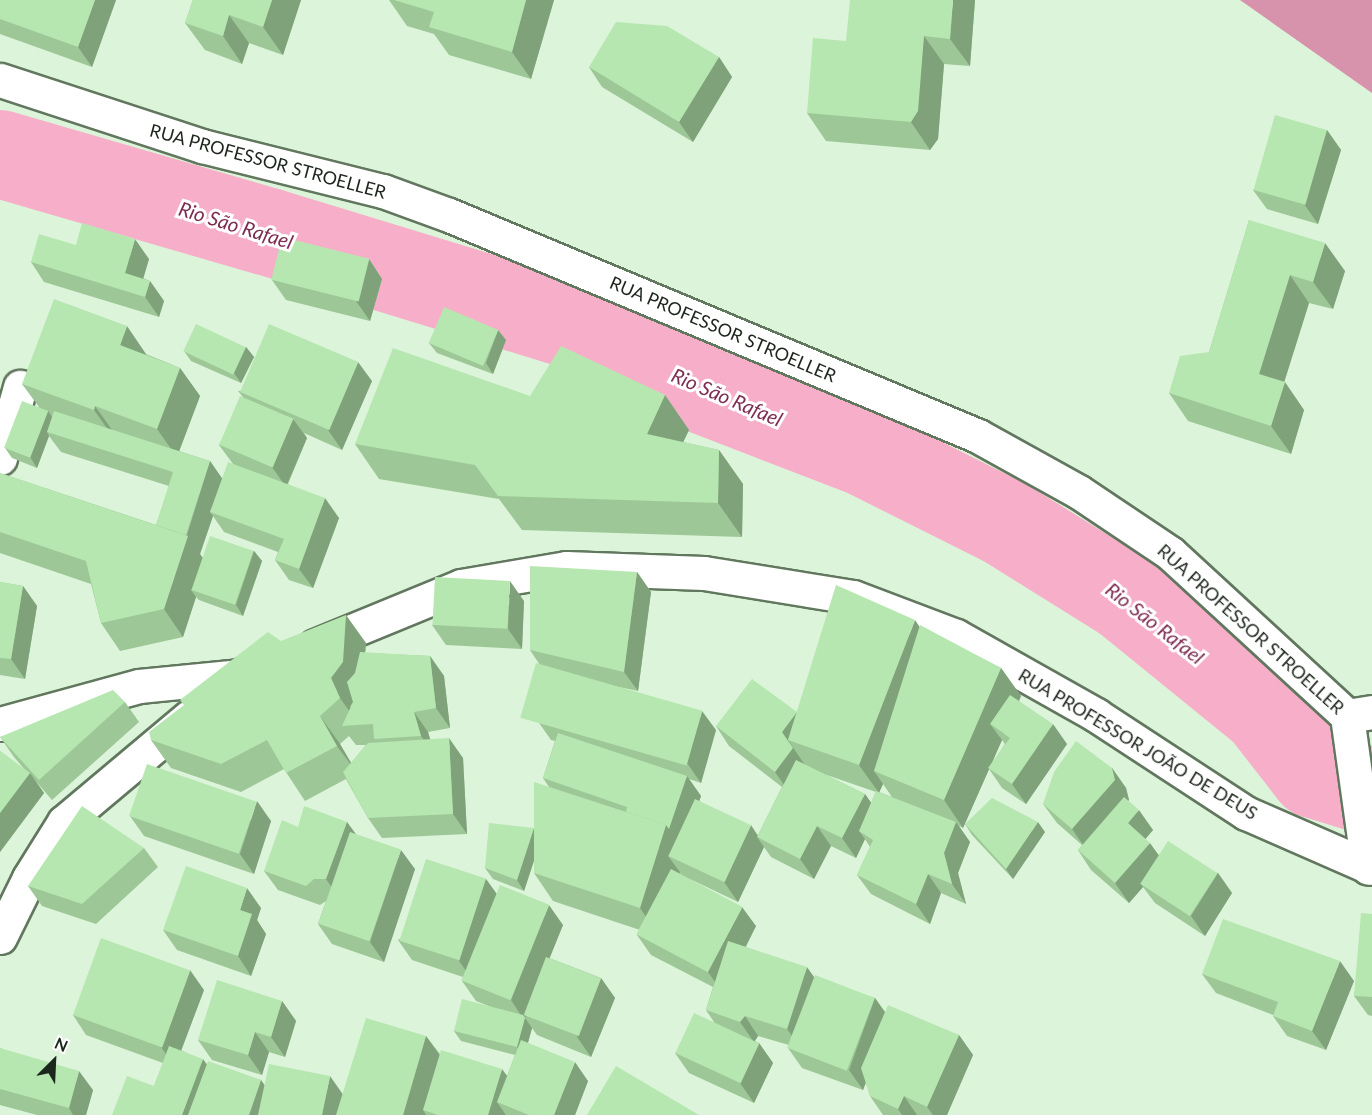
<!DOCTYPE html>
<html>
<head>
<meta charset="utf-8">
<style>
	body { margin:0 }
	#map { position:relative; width:1372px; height:1115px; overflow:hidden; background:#dcf4d9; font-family:Lato,sans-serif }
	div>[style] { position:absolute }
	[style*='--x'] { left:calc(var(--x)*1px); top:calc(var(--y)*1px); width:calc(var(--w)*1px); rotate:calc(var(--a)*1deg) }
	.forest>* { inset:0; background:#d792ac }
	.river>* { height:88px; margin:-44px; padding:0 44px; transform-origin:44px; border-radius:44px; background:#f7afc9 }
	.roads { filter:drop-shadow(2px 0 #61775e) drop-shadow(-2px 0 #61775e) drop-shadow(0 2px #61775e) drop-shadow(0 -2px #61775e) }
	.street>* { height:33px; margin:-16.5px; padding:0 16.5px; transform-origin:16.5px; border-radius:16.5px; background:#fff }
	.wall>* { inset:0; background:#9dc797 }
	.shaded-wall>* { inset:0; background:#7fa27b }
	.building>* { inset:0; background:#b6e7b0; transform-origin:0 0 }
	span { translate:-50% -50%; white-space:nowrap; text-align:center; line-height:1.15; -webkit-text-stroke:6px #fff; paint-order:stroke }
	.street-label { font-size:18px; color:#1d261c }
	.water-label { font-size:20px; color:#7e2c52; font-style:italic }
	.north { position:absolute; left:24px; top:1031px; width:60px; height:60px; -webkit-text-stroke:4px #fff; paint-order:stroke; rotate:24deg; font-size:16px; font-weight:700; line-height:24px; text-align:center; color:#1d261c }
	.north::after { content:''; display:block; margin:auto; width:21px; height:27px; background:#1d261c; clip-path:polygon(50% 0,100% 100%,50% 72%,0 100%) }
</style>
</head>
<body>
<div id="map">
	<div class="forest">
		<div style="clip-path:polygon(1240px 0,1372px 0,1372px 93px)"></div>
	</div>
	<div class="river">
		<div style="--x:0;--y:154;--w:280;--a:16.2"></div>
		<div style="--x:269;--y:232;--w:314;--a:17"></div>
		<div style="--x:569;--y:324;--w:149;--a:26.2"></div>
		<div style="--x:703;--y:390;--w:175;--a:21.1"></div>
		<div style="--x:866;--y:453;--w:154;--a:26.6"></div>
		<div style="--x:1004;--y:522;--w:144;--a:31.9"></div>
		<div style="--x:1126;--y:598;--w:178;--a:39.1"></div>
		<div style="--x:1264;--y:710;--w:81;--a:52"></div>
		<div style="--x:1314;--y:774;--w:61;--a:17.2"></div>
	</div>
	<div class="roads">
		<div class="street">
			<div style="--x:0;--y:80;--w:213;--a:18.1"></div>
			<div style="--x:202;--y:146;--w:187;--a:14"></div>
			<div style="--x:383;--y:191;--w:70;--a:20"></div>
			<div style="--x:449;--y:215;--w:573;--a:22.67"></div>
			<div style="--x:978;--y:436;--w:115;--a:29"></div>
			<div style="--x:1079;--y:492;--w:110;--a:33.8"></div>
			<div style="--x:1170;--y:553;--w:241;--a:42.6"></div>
			<div style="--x:1347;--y:716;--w:25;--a:-9"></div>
			<div style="--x:0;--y:458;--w:74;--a:-74.3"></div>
			<div style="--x:315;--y:646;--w:158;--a:-22.3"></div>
			<div style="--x:461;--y:586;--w:107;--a:-9.7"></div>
			<div style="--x:566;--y:568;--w:138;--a:2.1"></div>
			<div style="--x:704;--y:573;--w:151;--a:9.2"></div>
			<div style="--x:853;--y:597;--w:110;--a:20.7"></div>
			<div style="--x:956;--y:636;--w:161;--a:29.4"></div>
			<div style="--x:1096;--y:715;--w:179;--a:33.2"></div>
			<div style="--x:1246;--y:813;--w:137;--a:23.6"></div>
			<div style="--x:1347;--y:716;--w:153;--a:82.1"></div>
			<div style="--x:0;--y:724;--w:144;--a:-15.3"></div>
			<div style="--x:139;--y:686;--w:100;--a:-5.7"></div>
			<div style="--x:239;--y:676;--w:12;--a:-24"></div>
			<div style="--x:0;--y:937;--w:66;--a:-63.8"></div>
			<div style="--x:29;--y:878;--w:66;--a:-58"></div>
			<div style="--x:64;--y:822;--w:163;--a:-40"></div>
		</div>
	</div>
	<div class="wall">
		<div style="clip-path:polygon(0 0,116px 0,92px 67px,0 34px)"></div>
		<div style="clip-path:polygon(193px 0,301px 0,283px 55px,249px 43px,242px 64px,205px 50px,185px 23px)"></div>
		<div style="clip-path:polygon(389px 0,554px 0,531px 79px,449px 55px,434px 34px,407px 26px)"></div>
		<div style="clip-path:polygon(975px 0,970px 66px,944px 64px,938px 139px,930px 150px,826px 141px,807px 113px,846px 41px)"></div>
		<div style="clip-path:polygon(719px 57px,732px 77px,693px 142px,602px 87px,589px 67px)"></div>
		<div style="clip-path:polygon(1327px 130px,1341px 150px,1318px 224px,1267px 209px,1253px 190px)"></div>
		<div style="clip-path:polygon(1249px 220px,1345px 271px,1333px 309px,1309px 303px,1284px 382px,1304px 410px,1291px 454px,1188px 421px,1169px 393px,1209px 352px)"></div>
		<div style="clip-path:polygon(76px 245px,149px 259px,143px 278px,150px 281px,164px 301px,159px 317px,44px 282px,31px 262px)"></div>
		<div style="clip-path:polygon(369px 259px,382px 279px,370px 321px,286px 300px,272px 280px)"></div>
		<div style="clip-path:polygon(498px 330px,506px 340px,493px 374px,437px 353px,429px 343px)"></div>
		<div style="clip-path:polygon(246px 347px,254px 357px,241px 383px,191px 361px,184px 351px)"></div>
		<div style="clip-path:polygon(146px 354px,180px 368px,200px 396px,179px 451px,210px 461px,222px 479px,233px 464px,219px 445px,243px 397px,238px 391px,372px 381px,342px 450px,304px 433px,307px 438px,288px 484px,339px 518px,313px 588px,289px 580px,275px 560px,278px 552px,224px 532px,213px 516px,200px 554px,202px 557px,254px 551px,262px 561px,243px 616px,199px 600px,196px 597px,183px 637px,120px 651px,101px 623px,91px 584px,0 553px,0 473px,156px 525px,169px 486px,61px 452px,49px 436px,37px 468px,12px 458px,5px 448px,39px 407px,22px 384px)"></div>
		<div style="clip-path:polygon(665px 395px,689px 430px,683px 442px,719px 450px,743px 484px,742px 537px,522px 530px,499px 499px,379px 479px,355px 444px,530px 396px)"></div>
		<div style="clip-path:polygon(evenodd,637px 572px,651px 592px,638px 691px,619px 687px,716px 730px,701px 783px,689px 779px,701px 796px,699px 801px,758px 835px,782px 787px,729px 746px,716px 726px,796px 712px,920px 627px,1001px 668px,1021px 696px,1019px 701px,1067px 744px,1026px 804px,1002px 788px,989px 769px,963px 828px,959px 826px,970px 842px,958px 873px,966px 904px,941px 893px,930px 924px,871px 894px,857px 875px,870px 847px,865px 839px,856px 858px,831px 846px,814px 879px,771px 857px,764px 847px,738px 902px,690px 879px,756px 926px,746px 947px,814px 978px,875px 998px,885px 1012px,959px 1035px,973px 1055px,947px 1115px,883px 1115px,870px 1096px,866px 1083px,863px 1090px,802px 1068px,788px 1048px,789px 1045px,758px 1036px,755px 1041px,759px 1043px,773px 1063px,754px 1103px,689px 1073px,675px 1053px,714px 1022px,706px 1010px,713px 987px,651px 955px,637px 935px,640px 930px,553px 901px,534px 873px,534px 861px,524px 891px,493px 879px,485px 868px,534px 828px,549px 787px,543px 778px,555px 741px,551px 740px,537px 720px,540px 665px,530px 650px,637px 572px,1002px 740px,1005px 744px,991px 765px,1002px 740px,637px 572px,824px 774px,876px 792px,871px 803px,865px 794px,824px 774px,637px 572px,883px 784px,892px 797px,879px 792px,883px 784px)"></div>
		<div style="clip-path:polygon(0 582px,23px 586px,37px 606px,25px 679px,0 675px)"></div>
		<div style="clip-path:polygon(524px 601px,522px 649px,446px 645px,432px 625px)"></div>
		<div style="clip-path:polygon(evenodd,281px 641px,366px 643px,365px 653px,430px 656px,444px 676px,450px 728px,428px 732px,430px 739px,463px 758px,467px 834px,382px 838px,368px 818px,346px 779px,305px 801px,284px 769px,241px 792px,171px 768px,151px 740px,281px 641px,349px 736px,356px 745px,366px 745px,351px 763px,340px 744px,349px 736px)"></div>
		<div style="clip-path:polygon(125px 702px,139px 722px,52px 800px,34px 779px,44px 793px,0 852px,0 751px,26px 771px,14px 757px,0 737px)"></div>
		<div style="clip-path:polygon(1112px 768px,1126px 788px,1129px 800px,1128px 801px,1153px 830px,1145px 839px,1159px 855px,1218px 873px,1232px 893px,1205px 936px,1155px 903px,1143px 887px,1129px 903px,1091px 870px,1078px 850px,1082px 845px,1057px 823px,1043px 804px)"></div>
		<div style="clip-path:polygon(130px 816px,271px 821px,254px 874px,144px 836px)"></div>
		<div style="clip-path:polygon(347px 822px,355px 834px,415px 869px,384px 962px,332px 944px,318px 924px,326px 901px,320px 905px,278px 890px,264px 871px,298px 827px)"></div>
		<div style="clip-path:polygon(965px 824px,1045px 832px,1013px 879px,972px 835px)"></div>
		<div style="clip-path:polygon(144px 848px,158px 867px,96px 924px,42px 906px,28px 886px)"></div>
		<div style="clip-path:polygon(486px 879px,497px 894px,563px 925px,549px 958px,601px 978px,615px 998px,591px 1057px,537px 1035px,532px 1028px,528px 1043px,588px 1081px,575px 1115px,112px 1115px,154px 1086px,163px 1063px,86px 1035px,73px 1015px,204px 990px,181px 1050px,207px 1064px,261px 1080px,264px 1085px,343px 1094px,426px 1036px,440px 1054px,507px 1076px,515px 1055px,461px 1041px,454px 1031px,491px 1007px,476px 1001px,462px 981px,463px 977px,412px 960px,398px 940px)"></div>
		<div style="clip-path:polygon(261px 908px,257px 920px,266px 934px,251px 976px,177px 950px,163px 930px)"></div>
		<div style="clip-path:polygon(1372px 914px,1372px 1016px,1368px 1015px,1354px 996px)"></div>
		<div style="clip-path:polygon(1202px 974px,1354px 981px,1326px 1050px,1287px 1036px,1273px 1016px,1273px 1015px,1216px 993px)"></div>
		<div style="clip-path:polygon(282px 1001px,296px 1021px,285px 1057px,269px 1052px,262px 1075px,212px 1060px,198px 1040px)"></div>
		<div style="clip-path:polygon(0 1048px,93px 1090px,86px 1115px,37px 1115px,0 1105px)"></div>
	</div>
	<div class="shaded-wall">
		<div style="clip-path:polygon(95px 0,116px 0,92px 67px,78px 47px)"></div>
		<div style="clip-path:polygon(272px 0,301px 0,283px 55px,263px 27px)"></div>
		<div style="clip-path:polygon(526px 0,554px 0,531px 79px,512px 52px)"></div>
		<div style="clip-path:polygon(953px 0,975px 0,970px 66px,950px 39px)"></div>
		<div style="clip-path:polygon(229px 15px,249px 43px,242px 64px,223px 36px)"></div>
		<div style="clip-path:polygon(924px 36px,944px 64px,938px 139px,930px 150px,911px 122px)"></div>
		<div style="clip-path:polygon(719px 57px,732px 77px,693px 142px,679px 122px)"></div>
		<div style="clip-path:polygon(1327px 130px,1341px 150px,1318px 224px,1304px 204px)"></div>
		<div style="clip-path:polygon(135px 239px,149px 259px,139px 293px,125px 273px)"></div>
		<div style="clip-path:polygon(1325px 243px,1345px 271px,1333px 309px,1313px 282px)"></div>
		<div style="clip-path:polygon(369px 259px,382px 279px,370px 321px,356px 301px)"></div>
		<div style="clip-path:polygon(1290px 275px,1309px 303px,1278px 402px,1259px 374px)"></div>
		<div style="clip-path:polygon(150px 281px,164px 301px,159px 317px,145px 297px)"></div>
		<div style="clip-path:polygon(127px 326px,146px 354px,140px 373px,120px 345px)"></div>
		<div style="clip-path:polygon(498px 330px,506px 340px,493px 374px,486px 363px)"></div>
		<div style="clip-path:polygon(246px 347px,254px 357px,241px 383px,234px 373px)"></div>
		<div style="clip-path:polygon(358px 362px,372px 381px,342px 450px,328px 430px)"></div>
		<div style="clip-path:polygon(180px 368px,200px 396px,177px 457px,157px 429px)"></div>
		<div style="clip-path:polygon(1285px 382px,1304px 410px,1291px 454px,1271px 426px)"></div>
		<div style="clip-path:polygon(665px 395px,689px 430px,671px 468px,647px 434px)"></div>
		<div style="clip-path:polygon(95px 406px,115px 434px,114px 438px,94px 410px)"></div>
		<div style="clip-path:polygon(48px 411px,55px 421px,47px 432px,49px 436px,37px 468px,30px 457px)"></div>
		<div style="clip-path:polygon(293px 419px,307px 438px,286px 487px,272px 467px)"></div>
		<div style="clip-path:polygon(719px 450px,743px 484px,742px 537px,718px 503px)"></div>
		<div style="clip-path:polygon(210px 461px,224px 481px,210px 512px,213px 516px,200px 554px,207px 564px,191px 590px,196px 597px,183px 637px,164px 609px)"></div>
		<div style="clip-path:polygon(325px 498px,339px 518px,313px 588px,299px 569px)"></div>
		<div style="clip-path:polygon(254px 551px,262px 561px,243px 616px,236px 605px)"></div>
		<div style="clip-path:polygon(637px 572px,651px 592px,638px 691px,624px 672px)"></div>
		<div style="clip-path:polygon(510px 581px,524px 601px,522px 649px,508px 629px)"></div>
		<div style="clip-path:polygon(23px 586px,37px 606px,25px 679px,11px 659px)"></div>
		<div style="clip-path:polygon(346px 615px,366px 643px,362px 690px,350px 706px,360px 726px,340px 698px,331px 678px)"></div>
		<div style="clip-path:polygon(915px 620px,934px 648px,874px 771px,883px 784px,879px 793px,859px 765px)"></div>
		<div style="clip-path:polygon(430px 656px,444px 676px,450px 728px,436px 708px)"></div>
		<div style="clip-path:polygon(1001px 668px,1021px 696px,1004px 734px,990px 724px,1002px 740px,963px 828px,944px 800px)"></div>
		<div style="clip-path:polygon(702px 711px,716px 730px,701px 783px,687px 763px)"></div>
		<div style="clip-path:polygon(414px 712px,428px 732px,435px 756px,421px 736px)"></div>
		<div style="clip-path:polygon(797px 712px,788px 740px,807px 768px,789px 792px,775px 772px,782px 732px)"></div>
		<div style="clip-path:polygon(320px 716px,340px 744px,357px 773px,337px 746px)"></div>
		<div style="clip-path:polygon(1053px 724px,1067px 744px,1026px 804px,1012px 784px)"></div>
		<div style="clip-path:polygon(449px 738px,463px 758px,467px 834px,453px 814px)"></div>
		<div style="clip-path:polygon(1112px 768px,1126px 788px,1129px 800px,1086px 849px,1072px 829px)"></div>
		<div style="clip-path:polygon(30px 773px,44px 793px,0 852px,0 813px)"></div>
		<div style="clip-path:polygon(687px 776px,701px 796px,683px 849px,668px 856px,680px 872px,659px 936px,640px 908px,666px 825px)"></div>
		<div style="clip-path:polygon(865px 794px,879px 814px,859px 831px,865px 839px,856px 858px,842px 838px)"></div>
		<div style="clip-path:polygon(257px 801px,271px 821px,254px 874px,240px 854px)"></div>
		<div style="clip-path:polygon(1139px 810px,1153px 830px,1142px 843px,1128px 823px)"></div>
		<div style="clip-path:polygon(347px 822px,361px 841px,340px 899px,326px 879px)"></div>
		<div style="clip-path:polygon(956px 822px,970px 842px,958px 873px,966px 904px,952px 884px,944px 853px)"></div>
		<div style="clip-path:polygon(1038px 822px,1045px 832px,1013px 879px,1006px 869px)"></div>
		<div style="clip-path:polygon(751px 825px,760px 839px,757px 837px,764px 847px,738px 902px,724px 882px)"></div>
		<div style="clip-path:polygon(817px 826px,831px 846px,814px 879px,800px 859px)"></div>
		<div style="clip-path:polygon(534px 828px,541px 839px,524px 891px,517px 880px)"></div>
		<div style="clip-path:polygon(1150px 843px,1164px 863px,1141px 884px,1143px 887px,1129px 903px,1115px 883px)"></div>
		<div style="clip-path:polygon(401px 850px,415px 869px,384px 962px,370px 942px)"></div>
		<div style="clip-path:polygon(1218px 873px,1232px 893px,1205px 936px,1191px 916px)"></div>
		<div style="clip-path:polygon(928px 874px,941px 893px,930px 924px,916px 904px)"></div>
		<div style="clip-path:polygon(486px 879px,500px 899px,473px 981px,459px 961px)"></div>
		<div style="clip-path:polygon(247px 888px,261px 908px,257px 920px,266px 934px,251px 976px,238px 956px,240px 910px)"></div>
		<div style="clip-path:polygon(549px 905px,563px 925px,526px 1017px,523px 1015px,532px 1028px,524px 1057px,517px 1047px,524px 1020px,511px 1000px)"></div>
		<div style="clip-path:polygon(742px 907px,756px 926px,722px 992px,708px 972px)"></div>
		<div style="clip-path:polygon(1340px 961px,1354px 981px,1326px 1050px,1312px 1031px)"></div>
		<div style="clip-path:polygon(807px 967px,821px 987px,801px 1049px,787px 1029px)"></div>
		<div style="clip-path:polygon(190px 970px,204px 990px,175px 1067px,161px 1047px)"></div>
		<div style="clip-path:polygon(601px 978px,615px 998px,591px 1057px,577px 1037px)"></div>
		<div style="clip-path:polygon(875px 998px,889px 1018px,863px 1090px,849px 1070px)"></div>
		<div style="clip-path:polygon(282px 1001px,296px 1021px,285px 1057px,271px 1037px)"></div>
		<div style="clip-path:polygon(745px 1016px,758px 1036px,754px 1042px,740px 1022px)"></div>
		<div style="clip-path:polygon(255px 1032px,269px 1052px,262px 1075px,248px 1055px)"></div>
		<div style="clip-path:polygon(959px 1035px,973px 1055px,947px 1115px,933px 1115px,927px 1107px)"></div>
		<div style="clip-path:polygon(426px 1036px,446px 1064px,423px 1110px,426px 1115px,403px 1115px)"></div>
		<div style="clip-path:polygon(759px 1043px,773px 1063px,754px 1103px,740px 1083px)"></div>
		<div style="clip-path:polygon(203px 1059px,217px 1079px,203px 1115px,182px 1115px)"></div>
		<div style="clip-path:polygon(575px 1062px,588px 1081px,575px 1115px,554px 1115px)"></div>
		<div style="clip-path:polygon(502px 1069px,516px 1088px,497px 1102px,506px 1115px,488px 1115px)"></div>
		<div style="clip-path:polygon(79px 1071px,93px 1090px,86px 1115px,73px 1115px,69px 1108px)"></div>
		<div style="clip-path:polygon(330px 1076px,344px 1096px,340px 1115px,322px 1115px)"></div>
		<div style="clip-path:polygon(261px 1080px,275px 1100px,270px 1115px,249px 1115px)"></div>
		<div style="clip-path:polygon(904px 1096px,917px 1115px,902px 1115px,898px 1109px)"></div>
	</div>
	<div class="building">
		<div style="clip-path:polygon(0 0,95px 0,78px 47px,0 19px)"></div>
		<div style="clip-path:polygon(193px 0,272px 0,263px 27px,229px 15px,223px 36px,185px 23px)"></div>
		<div style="clip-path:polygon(394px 0,526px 0,512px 52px,429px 27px,434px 12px)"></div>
		<div style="clip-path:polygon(850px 0,953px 0,950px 39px,924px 36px,918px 111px,911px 122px,807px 113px,813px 38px,846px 41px)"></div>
		<div style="clip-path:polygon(616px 22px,667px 26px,719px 57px,679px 122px,589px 67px)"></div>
		<div style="left:1275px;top:115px;width:54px;height:78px;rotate:16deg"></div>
		<div style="clip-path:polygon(1249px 220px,1325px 243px,1313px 282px,1290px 275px,1259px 374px,1285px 382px,1271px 426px,1169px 393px,1180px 356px,1209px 352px)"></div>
		<div style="clip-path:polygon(82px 223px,135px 239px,125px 273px,150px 281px,145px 297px,31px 262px,39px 234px,76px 245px)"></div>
		<div style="left:282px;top:237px;width:90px;height:44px;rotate:14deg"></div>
		<div style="clip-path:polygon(54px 299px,127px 326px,120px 345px,180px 368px,157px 429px,95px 406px,94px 410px,22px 384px)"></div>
		<div style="left:444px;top:307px;width:59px;height:39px;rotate:23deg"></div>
		<div style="left:196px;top:324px;width:55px;height:30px;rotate:25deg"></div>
		<div style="left:269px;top:324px;width:97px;height:74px;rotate:23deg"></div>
		<div style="clip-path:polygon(561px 346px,665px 395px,647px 434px,719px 450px,718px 503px,498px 496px,475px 465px,355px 444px,393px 348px,530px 396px)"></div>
		<div style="left:240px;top:396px;width:58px;height:53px;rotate:23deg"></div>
		<div style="left:22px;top:401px;width:28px;height:50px;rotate:21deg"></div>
		<div style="clip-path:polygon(54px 411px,210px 461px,186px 535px,156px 525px,173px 472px,47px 432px)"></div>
		<div style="clip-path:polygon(228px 462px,325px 498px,299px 569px,275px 560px,284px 539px,210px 512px)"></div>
		<div style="clip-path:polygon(0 473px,188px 536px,164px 609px,101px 623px,86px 561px,0 532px)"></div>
		<div style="left:210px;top:536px;width:46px;height:57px;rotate:19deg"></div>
		<div style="clip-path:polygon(530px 566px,637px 572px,624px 672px,530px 650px)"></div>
		<div style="left:435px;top:577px;width:75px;height:48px;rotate:3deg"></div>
		<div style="clip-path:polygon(0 582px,23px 586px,11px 659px,0 658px)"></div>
		<div style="clip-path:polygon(836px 585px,915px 620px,859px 765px,788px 740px)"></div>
		<div style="clip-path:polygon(346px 615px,343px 662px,331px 678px,340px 698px,320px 716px,337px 746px,286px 773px,267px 740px,221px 764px,151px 740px,149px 732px,184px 705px,180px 700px,268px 632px,281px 641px)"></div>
		<div style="clip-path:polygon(920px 625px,1001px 668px,944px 800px,874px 771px)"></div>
		<div style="clip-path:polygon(360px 652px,430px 656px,436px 708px,414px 712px,421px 736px,374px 739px,373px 724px,342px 726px,353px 702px,347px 682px,355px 673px)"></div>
		<div style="left:536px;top:663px;width:173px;height:57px;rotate:16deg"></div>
		<div style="clip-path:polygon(752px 679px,797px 712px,782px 732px,793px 748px,775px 772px,716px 726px)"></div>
		<div style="clip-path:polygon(113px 690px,125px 702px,39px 780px,0 737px)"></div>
		<div style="clip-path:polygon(1010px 695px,1053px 724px,1012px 784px,988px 768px,1010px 738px,990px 724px)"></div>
		<div style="clip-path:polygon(558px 733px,687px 776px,669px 829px,666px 825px,626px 812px,627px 807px,543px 778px)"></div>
		<div style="clip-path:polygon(449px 738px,453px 814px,368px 818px,343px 772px,368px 743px)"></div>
		<div style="clip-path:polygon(1076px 741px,1112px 768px,1115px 780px,1072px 829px,1043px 804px,1054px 772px)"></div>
		<div style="clip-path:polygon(0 751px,30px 773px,0 813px)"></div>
		<div style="clip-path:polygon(796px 760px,865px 794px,842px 838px,817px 826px,800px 859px,757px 837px)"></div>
		<div style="left:147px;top:764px;width:116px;height:55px;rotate:19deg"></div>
		<div style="clip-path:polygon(534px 782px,666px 825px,640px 908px,534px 873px)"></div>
		<div style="clip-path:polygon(876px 791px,956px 822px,944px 853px,952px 884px,928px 874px,916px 904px,857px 875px,873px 840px,859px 831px)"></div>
		<div style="clip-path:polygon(1124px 797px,1139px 810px,1128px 823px,1150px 843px,1115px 883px,1078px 850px)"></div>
		<div style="clip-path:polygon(992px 798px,1038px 822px,1006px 869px,965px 824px)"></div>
		<div style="left:695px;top:799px;width:62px;height:63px;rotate:25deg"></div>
		<div style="clip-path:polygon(82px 806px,144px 848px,82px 904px,28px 886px)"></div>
		<div style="clip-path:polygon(304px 806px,347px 822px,326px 879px,314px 879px,306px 886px,264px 871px,282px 820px,298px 827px)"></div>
		<div style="clip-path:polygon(489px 823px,534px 828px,517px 880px,485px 868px)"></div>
		<div style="left:350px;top:832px;width:54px;height:97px;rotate:19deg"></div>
		<div style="left:1168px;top:841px;width:59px;height:51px;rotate:33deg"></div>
		<div style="left:426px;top:859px;width:63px;height:86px;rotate:18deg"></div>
		<div style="clip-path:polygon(186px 866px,247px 888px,240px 910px,252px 914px,238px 956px,163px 930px)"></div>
		<div style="left:671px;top:869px;width:81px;height:74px;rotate:28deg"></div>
		<div style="left:500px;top:885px;width:53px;height:103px;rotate:22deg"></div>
		<div style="clip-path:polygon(1361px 913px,1372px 914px,1372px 997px,1354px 996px)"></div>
		<div style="clip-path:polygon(1223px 919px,1340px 961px,1312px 1031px,1273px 1016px,1278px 1002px,1202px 974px)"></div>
		<div style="left:101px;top:938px;width:95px;height:82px;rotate:20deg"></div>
		<div style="clip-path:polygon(728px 941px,807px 967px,787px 1029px,745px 1016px,740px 1022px,706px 1010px)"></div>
		<div style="left:546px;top:957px;width:59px;height:62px;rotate:21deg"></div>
		<div style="left:815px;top:975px;width:64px;height:78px;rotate:21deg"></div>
		<div style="clip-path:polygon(217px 980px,282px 1001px,271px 1037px,255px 1032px,248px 1055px,198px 1040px)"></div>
		<div style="clip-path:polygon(462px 999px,523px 1015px,525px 1018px,517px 1047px,454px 1031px)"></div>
		<div style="clip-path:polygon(888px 1005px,959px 1035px,927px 1107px,904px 1096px,898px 1109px,870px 1096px,861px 1068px)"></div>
		<div style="left:694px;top:1013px;width:72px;height:44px;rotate:25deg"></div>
		<div style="clip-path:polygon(366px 1018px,426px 1036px,403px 1115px,336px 1115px)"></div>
		<div style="clip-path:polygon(521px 1040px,575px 1062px,554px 1115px,529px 1115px,497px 1102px)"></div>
		<div style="clip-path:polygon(169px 1046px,203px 1059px,182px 1115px,112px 1115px,127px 1076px,154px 1086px)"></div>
		<div style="clip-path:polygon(0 1048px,79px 1071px,69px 1108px,0 1089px)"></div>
		<div style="clip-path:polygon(441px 1050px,502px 1069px,488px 1115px,438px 1115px,423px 1110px)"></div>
		<div style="clip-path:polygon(208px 1061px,261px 1080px,249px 1115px,188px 1115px)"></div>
		<div style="clip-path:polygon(269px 1064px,330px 1076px,322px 1115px,258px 1115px)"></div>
		<div style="clip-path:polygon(616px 1066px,699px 1115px,587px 1115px)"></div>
	</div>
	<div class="street-label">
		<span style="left:268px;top:161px;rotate:15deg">RUA PROFESSOR STROELLER</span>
		<span style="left:723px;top:329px;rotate:23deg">RUA PROFESSOR STROELLER</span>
		<span style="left:1251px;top:629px;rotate:42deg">RUA PROFESSOR STROELLER</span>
		<span style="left:1138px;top:744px;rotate:31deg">RUA PROFESSOR JOÃO DE DEUS</span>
	</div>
	<div class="water-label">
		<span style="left:236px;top:225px;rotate:17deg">Rio São Rafael</span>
		<span style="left:727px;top:397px;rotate:23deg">Rio São Rafael</span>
		<span style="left:1155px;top:623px;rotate:38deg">Rio São Rafael</span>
	</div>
	<div class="north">N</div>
</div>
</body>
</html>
